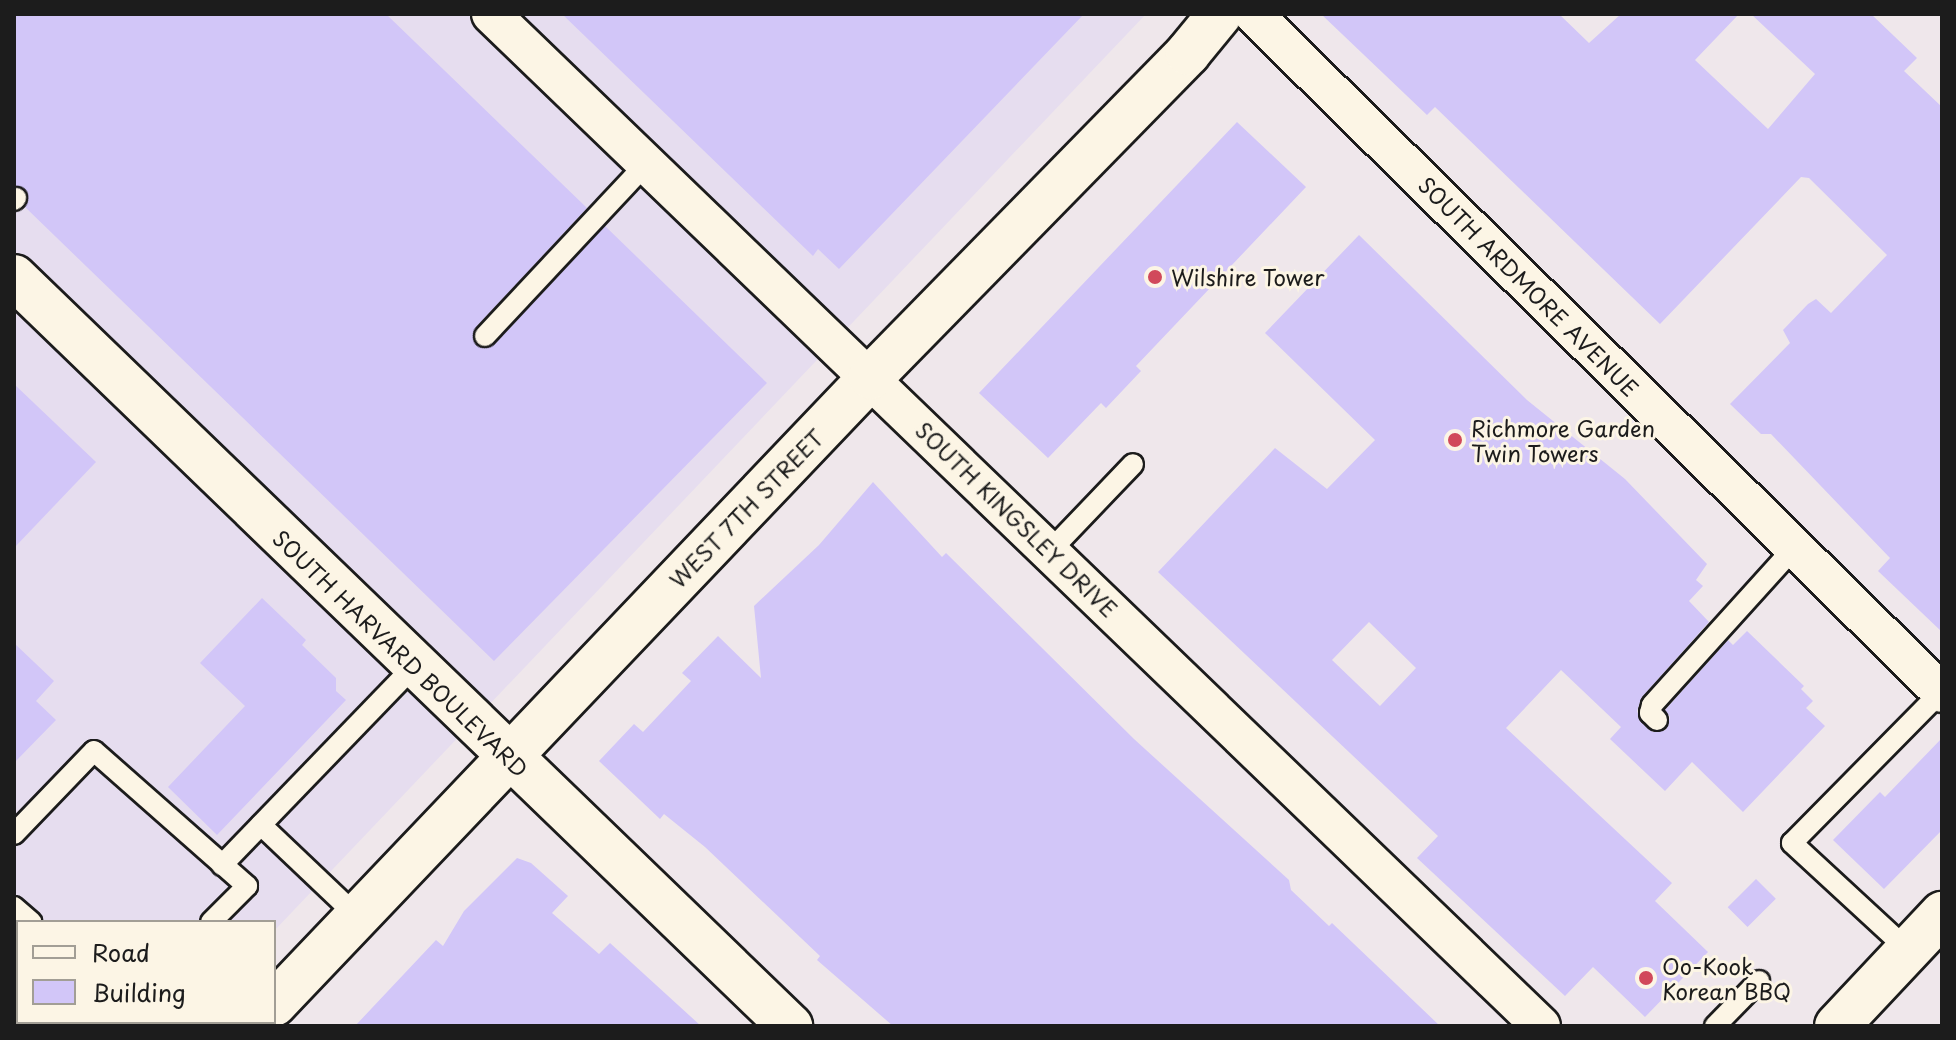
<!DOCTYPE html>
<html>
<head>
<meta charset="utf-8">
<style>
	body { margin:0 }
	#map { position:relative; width:1956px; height:1040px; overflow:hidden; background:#efe7eb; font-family:"Playpen Sans",sans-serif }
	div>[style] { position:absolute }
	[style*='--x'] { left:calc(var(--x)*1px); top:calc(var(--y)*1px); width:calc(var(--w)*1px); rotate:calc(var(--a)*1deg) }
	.built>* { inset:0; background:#e6ddef }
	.building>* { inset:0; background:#d2c6f8; transform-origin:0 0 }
	.roads { filter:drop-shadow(2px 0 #1c1c1c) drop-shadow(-2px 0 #1c1c1c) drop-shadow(0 2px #1c1c1c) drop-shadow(0 -2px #1c1c1c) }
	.lane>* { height:20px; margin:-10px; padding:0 10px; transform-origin:10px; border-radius:10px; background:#fcf5e5 }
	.street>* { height:38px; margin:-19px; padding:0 19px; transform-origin:19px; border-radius:19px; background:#fcf5e5 }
	.secondary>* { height:44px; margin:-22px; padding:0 22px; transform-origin:22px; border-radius:22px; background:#fcf5e5 }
	.dots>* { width:22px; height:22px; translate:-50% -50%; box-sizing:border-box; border:4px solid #fcf5e5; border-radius:50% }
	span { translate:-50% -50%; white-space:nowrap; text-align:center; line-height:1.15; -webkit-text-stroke:6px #fcf5e5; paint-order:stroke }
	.poi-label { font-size:22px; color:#1c1c1c }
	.left { translate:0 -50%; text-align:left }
	.street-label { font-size:22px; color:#1c1c1c }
	.frame { position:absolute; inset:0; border:16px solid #1c1c1c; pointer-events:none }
	.legend { position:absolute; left:16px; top:920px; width:260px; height:104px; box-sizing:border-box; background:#fcf5e5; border:2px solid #a29e95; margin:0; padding:10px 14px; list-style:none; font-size:24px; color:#1c1c1c }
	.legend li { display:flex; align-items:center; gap:16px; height:40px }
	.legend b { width:40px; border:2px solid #a29e95 }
</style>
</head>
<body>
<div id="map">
	<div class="built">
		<div style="clip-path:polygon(14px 14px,1146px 14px,274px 931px,274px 922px,18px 922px,18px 1022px,188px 1022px,184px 1026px,14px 1026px)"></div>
	</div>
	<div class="building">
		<div style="clip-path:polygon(14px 14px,386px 14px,587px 208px,476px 327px,476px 345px,494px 345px,605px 226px,767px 383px,494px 661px,25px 207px,28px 194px,14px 185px)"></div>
		<div style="clip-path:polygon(562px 14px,1084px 14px,839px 269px,818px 249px,813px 256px)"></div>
		<div style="clip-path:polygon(1321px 14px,1559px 14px,1589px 43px,1621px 14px,1739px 14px,1695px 60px,1768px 129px,1815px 74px,1751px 14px,1871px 14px,1917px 58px,1904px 71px,1942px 107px,1942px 632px,1878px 571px,1890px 558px,1771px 434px,1761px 434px,1730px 404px,1790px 343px,1783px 330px,1808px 304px,1816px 299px,1831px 313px,1887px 255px,1809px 178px,1801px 177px,1660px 324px,1435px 107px,1427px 115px)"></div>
		<div style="clip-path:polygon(1237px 122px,1306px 187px,1136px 366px,1141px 371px,1106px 408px,1101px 403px,1048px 458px,979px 393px)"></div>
		<div style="clip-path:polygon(evenodd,1359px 235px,1527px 400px,1625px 479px,1707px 564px,1696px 580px,1703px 586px,1689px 601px,1709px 622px,1642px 697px,1637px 711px,1641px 722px,1653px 732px,1666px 730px,1670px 717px,1665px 710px,1728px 640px,1733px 645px,1747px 631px,1804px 686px,1801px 689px,1813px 701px,1806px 708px,1825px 726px,1743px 812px,1692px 762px,1665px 791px,1610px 739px,1621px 727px,1561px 670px,1506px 728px,1672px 883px,1655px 901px,1708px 952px,1645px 1017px,1593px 967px,1565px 996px,1417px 858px,1438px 836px,1158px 572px,1275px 448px,1327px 489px,1375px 440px,1265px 333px,1359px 235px,1369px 622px,1416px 668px,1380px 706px,1332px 660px,1369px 622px)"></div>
		<div style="clip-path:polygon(14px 384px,96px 462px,14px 548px)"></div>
		<div style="clip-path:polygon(873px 482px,942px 557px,946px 553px,1134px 739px,1289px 880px,1291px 890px,1329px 926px,1332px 923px,1440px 1026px,893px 1026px,817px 960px,820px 956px,705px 847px,664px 814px,660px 819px,599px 761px,634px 724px,643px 732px,691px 681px,682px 673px,718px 636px,761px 678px,754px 606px,819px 545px)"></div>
		<div style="clip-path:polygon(262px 598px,306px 640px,302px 645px,336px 678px,336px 691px,346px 700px,217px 835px,168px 787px,245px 706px,200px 663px)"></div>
		<div style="clip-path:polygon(14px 643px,54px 681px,36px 701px,56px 720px,14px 763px)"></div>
		<div style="clip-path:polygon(1942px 738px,1942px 830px,1884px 889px,1833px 840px,1880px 792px,1885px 797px)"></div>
		<div style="clip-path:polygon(517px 858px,531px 863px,568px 896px,552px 913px,599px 954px,610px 943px,701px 1026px,355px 1026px,436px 940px,443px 946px,464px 911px)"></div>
		<div style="left:1756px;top:879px;width:28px;height:40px;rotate:45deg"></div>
	</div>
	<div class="roads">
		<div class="lane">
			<div style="--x:14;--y:200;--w:3;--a:-45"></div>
			<div style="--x:485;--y:336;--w:237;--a:-46.9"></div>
			<div style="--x:1050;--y:551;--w:120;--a:-46.3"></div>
			<div style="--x:1657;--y:720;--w:10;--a:-135"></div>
			<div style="--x:1650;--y:713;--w:8;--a:-76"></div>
			<div style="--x:1652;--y:705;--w:213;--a:-47.9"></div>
			<div style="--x:261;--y:825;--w:132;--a:43.5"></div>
			<div style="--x:14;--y:834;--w:115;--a:-46.1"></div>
			<div style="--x:94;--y:751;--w:204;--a:41.4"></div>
			<div style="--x:247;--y:886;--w:51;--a:135"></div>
			<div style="--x:222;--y:865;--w:277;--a:-46"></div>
			<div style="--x:14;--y:907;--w:23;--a:41"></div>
			<div style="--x:1908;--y:950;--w:158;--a:-137.3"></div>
			<div style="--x:1792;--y:843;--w:212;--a:-45.4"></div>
			<div style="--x:14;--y:979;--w:6;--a:-45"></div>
			<div style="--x:1715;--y:1026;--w:63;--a:-45.6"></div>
		</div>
		<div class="street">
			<div style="--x:491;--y:14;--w:1458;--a:43.94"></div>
			<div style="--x:1253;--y:14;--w:967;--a:44.58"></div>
		</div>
		<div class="secondary">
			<div style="--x:14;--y:277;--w:1079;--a:43.99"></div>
			<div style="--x:274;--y:1004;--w:866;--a:-46.4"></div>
			<div style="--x:871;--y:377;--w:453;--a:-45.6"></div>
			<div style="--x:1188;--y:53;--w:50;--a:-50.6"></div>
			<div style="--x:1837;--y:1026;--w:154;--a:-46.8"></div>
		</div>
	</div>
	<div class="dots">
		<div style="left:1155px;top:277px;background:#d1495b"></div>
		<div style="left:1455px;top:440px;background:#d1495b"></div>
		<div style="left:1646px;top:978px;background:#d1495b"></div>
	</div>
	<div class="poi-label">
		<span class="left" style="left:1171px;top:277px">Wilshire Tower</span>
		<span class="left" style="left:1471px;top:440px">Richmore Garden<br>Twin Towers</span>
		<span class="left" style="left:1662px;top:978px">Oo-Kook<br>Korean BBQ</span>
	</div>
	<div class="street-label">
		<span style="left:1529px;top:286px;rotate:45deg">SOUTH ARDMORE AVENUE</span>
		<span style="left:746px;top:508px;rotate:-46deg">WEST 7TH STREET</span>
		<span style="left:1017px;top:519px;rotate:44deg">SOUTH KINGSLEY DRIVE</span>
		<span style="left:401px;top:653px;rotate:44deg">SOUTH HARVARD BOULEVARD</span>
	</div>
	<div class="frame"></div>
	<ul class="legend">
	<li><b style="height:10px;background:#fcf5e5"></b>Road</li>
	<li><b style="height:22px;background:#d2c6f8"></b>Building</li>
	</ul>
</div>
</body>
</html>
